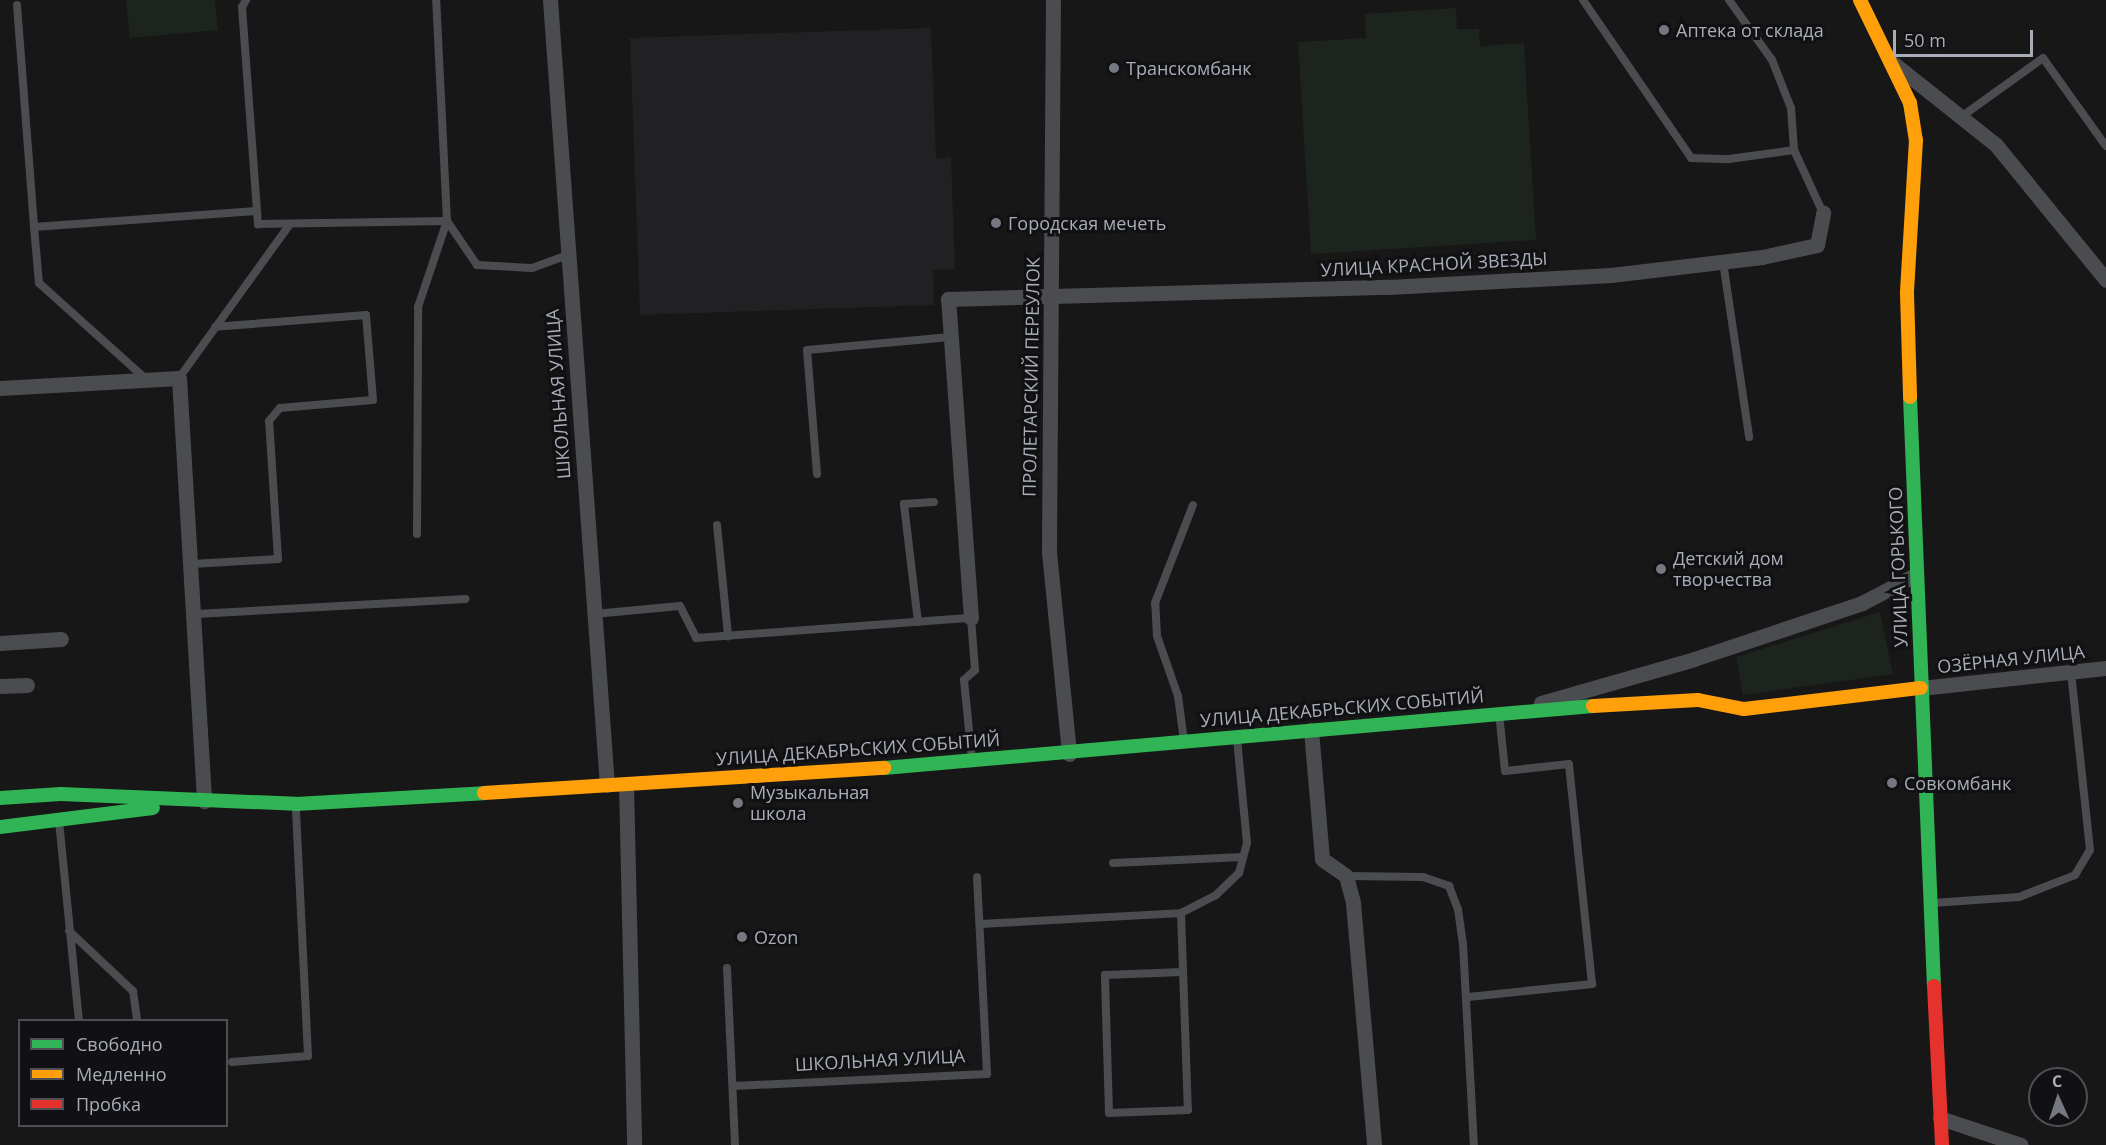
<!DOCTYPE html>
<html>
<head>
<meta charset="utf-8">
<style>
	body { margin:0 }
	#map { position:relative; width:2106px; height:1145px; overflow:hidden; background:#171717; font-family:"Open Sans",sans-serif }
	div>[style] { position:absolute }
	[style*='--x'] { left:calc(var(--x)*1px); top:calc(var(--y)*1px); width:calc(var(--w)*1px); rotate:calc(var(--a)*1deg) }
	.built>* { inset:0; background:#212123 }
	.green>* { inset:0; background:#1d241e }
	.lane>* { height:8px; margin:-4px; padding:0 4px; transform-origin:4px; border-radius:4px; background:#4b4c50 }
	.street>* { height:15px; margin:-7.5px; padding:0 7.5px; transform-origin:7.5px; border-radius:7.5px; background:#4b4c50 }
	.fast>* { height:14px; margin:-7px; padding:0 7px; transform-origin:7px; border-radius:7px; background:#30b455 }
	.slow>* { height:14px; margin:-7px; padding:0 7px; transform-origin:7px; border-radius:7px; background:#ff9f0a }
	.jam>* { height:14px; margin:-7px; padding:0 7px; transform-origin:7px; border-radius:7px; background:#e5322d }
	.dots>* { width:16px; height:16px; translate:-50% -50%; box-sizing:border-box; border:3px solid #111113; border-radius:50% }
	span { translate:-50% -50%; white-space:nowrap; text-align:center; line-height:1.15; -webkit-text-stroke:6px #111113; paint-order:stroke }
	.poi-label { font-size:18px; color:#a8adb8 }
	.left { translate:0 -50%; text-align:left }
	.street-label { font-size:18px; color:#a8adb8 }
	.legend { position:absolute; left:18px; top:1019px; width:210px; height:108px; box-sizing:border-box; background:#111113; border:2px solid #4d4f55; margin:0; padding:8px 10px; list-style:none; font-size:18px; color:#a8adb8 }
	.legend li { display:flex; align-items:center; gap:12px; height:30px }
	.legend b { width:30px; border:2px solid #4d4f55 }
	.north { position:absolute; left:2028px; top:1067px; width:60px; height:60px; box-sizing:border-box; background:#111113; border:2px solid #4d4f55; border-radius:50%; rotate:357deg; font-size:16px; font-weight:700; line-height:24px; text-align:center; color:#a8adb8 }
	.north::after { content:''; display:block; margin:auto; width:21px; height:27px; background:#757880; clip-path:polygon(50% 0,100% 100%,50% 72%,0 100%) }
	.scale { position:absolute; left:1893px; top:30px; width:140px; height:27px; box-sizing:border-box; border:3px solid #a8adb8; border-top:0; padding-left:8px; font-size:18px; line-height:21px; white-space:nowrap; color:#a8adb8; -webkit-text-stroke:4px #111113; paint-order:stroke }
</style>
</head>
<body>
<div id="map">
	<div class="built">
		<div style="clip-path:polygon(931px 28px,936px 158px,951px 157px,955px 269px,933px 270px,934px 305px,640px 315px,630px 38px)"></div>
	</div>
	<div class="green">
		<div style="clip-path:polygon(126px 0,215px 0,218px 30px,130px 38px)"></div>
		<div style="clip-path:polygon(1456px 8px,1457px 29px,1479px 29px,1480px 46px,1524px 43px,1536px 240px,1311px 254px,1298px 42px,1366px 38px,1365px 14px)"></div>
		<div style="clip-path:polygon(1880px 612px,1893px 674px,1743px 695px,1736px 657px)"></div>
	</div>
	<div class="lane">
		<div style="--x:246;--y:0;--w:8;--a:120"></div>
		<div style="--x:242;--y:7;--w:218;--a:85.8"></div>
		<div style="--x:258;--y:224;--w:189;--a:-0.9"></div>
		<div style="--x:447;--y:221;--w:53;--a:55.7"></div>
		<div style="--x:477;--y:265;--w:55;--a:3.1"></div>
		<div style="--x:532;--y:268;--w:38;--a:-20"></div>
		<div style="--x:1583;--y:0;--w:191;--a:55.6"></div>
		<div style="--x:1691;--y:158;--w:38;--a:2"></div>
		<div style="--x:1729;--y:159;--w:66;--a:-7.9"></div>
		<div style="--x:1794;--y:150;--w:69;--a:65.3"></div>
		<div style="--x:1729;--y:0;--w:74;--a:54.4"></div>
		<div style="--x:1772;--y:60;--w:52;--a:68.4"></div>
		<div style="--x:1791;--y:108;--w:42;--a:85.9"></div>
		<div style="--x:17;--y:5;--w:223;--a:85.6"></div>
		<div style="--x:34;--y:227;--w:223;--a:-4.1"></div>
		<div style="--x:1961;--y:117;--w:101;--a:-35.7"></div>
		<div style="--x:2043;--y:58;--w:108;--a:54.4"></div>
		<div style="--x:34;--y:227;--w:56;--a:84.9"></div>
		<div style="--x:39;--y:283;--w:144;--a:41.9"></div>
		<div style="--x:1723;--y:262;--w:177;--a:81.5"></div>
		<div style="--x:179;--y:378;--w:190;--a:-54.2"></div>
		<div style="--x:817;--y:474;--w:124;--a:-94.6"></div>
		<div style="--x:807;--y:350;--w:144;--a:-5.2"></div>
		<div style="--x:717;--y:525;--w:112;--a:84.3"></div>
		<div style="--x:417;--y:534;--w:227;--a:-89.7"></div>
		<div style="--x:418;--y:307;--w:91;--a:-71.4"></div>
		<div style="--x:447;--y:221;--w:221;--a:-92.8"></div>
		<div style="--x:192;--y:564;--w:86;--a:-3.3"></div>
		<div style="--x:278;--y:559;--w:138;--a:-93.7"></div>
		<div style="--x:269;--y:421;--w:17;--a:-50"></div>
		<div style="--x:280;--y:408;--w:93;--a:-4.9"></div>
		<div style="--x:373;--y:400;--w:85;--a:-94.7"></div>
		<div style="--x:366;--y:315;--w:151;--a:175.5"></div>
		<div style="--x:196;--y:614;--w:270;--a:-3.2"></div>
		<div style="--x:594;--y:614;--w:86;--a:-5.3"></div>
		<div style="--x:680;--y:606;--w:36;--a:63"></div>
		<div style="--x:696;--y:638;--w:276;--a:-4.2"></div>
		<div style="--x:971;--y:618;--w:52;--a:85.6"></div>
		<div style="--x:975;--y:670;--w:15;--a:138"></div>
		<div style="--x:964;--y:680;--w:80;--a:84.3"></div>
		<div style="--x:918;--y:622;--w:119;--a:-96.8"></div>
		<div style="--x:904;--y:504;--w:30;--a:-4"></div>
		<div style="--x:1184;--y:741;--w:45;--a:-97.6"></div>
		<div style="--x:1178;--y:696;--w:64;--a:-109.3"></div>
		<div style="--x:1157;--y:636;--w:33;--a:-93"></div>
		<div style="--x:1155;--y:603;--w:105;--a:-68.8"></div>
		<div style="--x:59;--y:821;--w:200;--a:84.3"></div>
		<div style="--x:1113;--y:863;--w:130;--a:-2.6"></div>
		<div style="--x:1346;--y:876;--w:77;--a:0.7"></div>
		<div style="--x:1423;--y:877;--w:28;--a:19"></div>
		<div style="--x:1449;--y:886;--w:25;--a:69"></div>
		<div style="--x:1458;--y:909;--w:35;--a:82"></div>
		<div style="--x:1463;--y:944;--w:201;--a:86.9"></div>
		<div style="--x:1932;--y:903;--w:87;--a:-3.9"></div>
		<div style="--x:2019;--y:897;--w:60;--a:-21.4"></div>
		<div style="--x:2075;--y:875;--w:29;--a:-59"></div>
		<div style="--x:2090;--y:850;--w:179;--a:-96.1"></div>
		<div style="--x:1181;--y:913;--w:197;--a:88"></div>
		<div style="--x:1188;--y:1110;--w:79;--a:177.8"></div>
		<div style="--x:1109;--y:1113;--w:138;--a:-91.7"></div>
		<div style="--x:1105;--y:975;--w:78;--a:-2.2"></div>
		<div style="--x:980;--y:924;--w:201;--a:-3.1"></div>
		<div style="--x:1181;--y:913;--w:39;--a:-27"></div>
		<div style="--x:1216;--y:895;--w:32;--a:-44"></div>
		<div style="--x:1239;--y:873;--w:31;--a:-75"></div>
		<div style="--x:1247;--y:843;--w:104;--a:-95.5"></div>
		<div style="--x:69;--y:931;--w:88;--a:43.2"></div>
		<div style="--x:133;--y:991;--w:29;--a:82"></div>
		<div style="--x:727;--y:968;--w:177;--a:87.4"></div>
		<div style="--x:1468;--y:997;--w:125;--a:-6"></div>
		<div style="--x:1592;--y:984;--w:221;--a:-96"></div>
		<div style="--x:1569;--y:764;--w:64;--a:173.8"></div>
		<div style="--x:1505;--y:771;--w:58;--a:-95.9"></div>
		<div style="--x:232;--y:1062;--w:76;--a:-4.5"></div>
		<div style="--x:308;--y:1056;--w:249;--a:-92.8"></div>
		<div style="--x:733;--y:1086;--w:254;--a:-2.7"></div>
		<div style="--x:987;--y:1074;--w:197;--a:-92.9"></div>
	</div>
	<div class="street">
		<div style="--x:550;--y:0;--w:787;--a:85.85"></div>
		<div style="--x:1053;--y:0;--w:552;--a:90.42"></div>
		<div style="--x:1049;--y:552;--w:203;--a:84.3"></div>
		<div style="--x:1893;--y:63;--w:132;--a:38.5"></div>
		<div style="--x:1996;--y:145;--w:174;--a:50.8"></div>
		<div style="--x:0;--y:388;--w:179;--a:-3.2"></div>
		<div style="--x:179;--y:378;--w:424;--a:86.6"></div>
		<div style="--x:971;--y:618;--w:320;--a:-94.1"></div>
		<div style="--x:948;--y:299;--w:441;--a:-1.6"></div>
		<div style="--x:1389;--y:287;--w:222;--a:-3.1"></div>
		<div style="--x:1611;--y:275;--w:152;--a:-6.8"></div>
		<div style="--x:1762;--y:257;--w:56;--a:-12.3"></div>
		<div style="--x:1817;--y:245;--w:33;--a:-79"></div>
		<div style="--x:0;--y:643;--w:61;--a:-3.8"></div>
		<div style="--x:0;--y:686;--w:27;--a:-2"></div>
		<div style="--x:1921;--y:688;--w:186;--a:-6.2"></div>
		<div style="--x:1541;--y:703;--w:159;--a:-16"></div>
		<div style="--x:1694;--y:659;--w:177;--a:-18.4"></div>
		<div style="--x:1862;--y:603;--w:60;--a:-27.8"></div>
		<div style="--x:1311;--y:730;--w:129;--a:85.1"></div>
		<div style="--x:1322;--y:859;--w:29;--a:35"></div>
		<div style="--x:1346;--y:876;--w:28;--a:75"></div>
		<div style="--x:1353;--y:903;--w:243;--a:85"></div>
		<div style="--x:626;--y:784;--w:361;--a:88.7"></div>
		<div style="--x:1940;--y:1118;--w:85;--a:18.4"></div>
	</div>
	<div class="fast">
		<div style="--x:1910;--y:397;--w:589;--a:87.67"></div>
		<div style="--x:884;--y:768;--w:712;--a:-5"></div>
		<div style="--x:0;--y:798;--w:61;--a:-3.8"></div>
		<div style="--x:61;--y:794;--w:235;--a:2.4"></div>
		<div style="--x:296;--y:804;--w:188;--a:-3.3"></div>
		<div style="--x:0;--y:827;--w:154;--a:-7.1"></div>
	</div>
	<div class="slow">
		<div style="--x:1860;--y:0;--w:114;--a:64.1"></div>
		<div style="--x:1910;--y:103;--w:37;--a:81"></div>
		<div style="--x:1916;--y:140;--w:153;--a:93.4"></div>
		<div style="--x:1907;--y:293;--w:104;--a:88.3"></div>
		<div style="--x:1593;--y:706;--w:105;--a:-3.3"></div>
		<div style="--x:1698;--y:700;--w:47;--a:11.1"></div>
		<div style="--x:1744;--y:709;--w:178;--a:-6.8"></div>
		<div style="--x:484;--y:793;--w:401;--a:-3.6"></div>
	</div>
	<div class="jam">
		<div style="--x:1934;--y:986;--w:159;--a:87.1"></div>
	</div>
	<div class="dots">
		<div style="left:1664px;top:30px;background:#757880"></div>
		<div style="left:1114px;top:68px;background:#757880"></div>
		<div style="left:996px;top:223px;background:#757880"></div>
		<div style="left:1661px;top:569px;background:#757880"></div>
		<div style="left:1892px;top:783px;background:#757880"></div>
		<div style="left:738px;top:803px;background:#757880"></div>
		<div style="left:742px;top:937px;background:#757880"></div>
	</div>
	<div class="poi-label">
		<span class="left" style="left:1676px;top:30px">Аптека от склада</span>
		<span class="left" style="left:1126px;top:68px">Транскомбанк</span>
		<span class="left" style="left:1008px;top:223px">Городская мечеть</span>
		<span class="left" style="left:1673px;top:569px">Детский дом<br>творчества</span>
		<span class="left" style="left:1904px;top:783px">Совкомбанк</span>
		<span class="left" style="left:750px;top:803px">Музыкальная<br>школа</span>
		<span class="left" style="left:754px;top:937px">Ozon</span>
	</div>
	<div class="street-label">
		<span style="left:1434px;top:264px;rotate:-3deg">УЛИЦА КРАСНОЙ ЗВЕЗДЫ</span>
		<span style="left:1031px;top:377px;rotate:-89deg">ПРОЛЕТАРСКИЙ ПЕРЕУЛОК</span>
		<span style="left:558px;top:394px;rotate:-94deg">ШКОЛЬНАЯ УЛИЦА</span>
		<span style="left:1898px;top:567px;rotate:-92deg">УЛИЦА ГОРЬКОГО</span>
		<span style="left:2011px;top:659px;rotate:-6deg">ОЗЁРНАЯ УЛИЦА</span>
		<span style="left:1342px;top:708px;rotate:-5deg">УЛИЦА ДЕКАБРЬСКИХ СОБЫТИЙ</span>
		<span style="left:858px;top:749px;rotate:-4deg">УЛИЦА ДЕКАБРЬСКИХ СОБЫТИЙ</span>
		<span style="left:880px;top:1060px;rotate:-3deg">ШКОЛЬНАЯ УЛИЦА</span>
	</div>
	<ul class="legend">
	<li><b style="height:8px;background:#30b455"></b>Свободно</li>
	<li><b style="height:8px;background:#ff9f0a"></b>Медленно</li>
	<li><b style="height:8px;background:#e5322d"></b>Пробка</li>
	</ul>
	<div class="north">С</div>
	<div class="scale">50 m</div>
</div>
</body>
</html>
